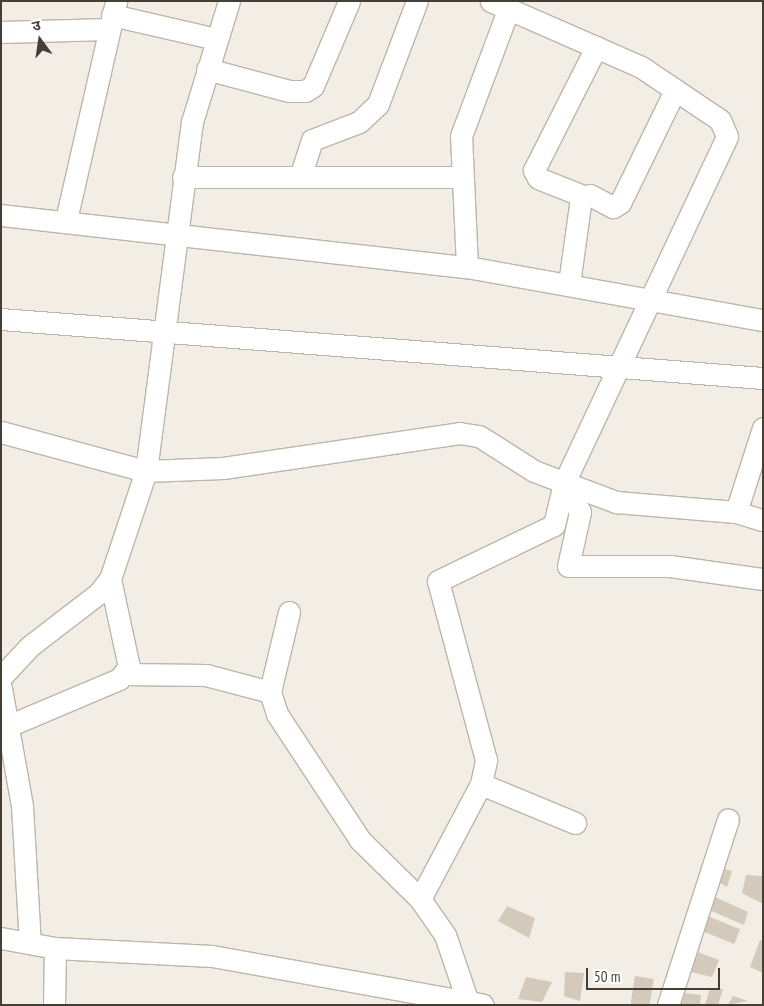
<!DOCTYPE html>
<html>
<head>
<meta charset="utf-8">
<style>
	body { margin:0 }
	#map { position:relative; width:764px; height:1006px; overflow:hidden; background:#f2eee5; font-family:"PT Sans Narrow","Noto Sans Devanagari",sans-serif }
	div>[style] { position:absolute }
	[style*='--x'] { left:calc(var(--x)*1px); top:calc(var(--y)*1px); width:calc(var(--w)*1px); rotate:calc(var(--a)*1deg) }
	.building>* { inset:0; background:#d3cabb; transform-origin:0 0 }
	.roads { filter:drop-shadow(1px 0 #bdb6a8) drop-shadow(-1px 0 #bdb6a8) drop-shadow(0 1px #bdb6a8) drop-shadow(0 -1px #bdb6a8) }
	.street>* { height:21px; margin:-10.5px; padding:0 10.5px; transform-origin:10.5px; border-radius:10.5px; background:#fff }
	span { translate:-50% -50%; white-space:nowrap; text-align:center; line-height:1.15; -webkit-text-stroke:4px #fff; paint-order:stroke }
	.frame { position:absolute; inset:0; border:2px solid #443e35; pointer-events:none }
	.north { position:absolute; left:15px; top:15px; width:50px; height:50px; -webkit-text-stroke:4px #fff; paint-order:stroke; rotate:346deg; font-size:14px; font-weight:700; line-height:20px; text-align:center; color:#443e35 }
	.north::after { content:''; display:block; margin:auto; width:18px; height:22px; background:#443e35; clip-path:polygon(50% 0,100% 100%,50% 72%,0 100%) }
	.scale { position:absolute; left:586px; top:968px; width:134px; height:22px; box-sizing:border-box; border:2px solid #443e35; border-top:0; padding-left:6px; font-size:15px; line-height:18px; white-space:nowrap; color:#443e35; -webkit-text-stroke:4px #fff; paint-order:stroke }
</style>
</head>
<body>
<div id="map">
	<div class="building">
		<div style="clip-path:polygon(719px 867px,732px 871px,727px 887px,715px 880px)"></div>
		<div style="clip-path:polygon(746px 875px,763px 876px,763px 904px,742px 893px)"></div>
		<div style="clip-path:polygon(711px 895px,748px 912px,744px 925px,709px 910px)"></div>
		<div style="clip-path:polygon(507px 906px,535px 918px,529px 938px,498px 921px)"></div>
		<div style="left:705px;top:915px;width:38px;height:16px;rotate:22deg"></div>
		<div style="clip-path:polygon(760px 940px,763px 941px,763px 973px,750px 967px)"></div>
		<div style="clip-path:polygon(698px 952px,719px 960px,712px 977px,691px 972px)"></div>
		<div style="clip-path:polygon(565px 972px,584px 973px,580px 1001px,564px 996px)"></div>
		<div style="left:635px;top:976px;width:19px;height:28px;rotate:9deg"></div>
		<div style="clip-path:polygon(526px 977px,552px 982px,542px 1002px,518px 999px)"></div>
		<div style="clip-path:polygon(710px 988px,723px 989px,718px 1005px,705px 1005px)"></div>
		<div style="clip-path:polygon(677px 992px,701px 995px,700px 1005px,674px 1005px)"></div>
		<div style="clip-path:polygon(733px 996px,748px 1001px,728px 1005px)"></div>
	</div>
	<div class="roads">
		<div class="street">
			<div style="--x:112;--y:15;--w:107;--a:13"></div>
			<div style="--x:1;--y:32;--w:107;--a:-1.6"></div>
			<div style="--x:207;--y:69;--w:85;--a:15"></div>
			<div style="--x:289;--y:91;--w:16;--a:0"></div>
			<div style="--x:305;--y:91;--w:9;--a:-32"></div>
			<div style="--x:313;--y:86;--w:92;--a:-67"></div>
			<div style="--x:183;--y:177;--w:279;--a:0"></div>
			<div style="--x:300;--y:177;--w:39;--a:-72"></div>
			<div style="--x:312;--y:140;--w:50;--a:-21"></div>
			<div style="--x:359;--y:122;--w:26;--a:-43"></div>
			<div style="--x:378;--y:104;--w:110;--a:-69.3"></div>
			<div style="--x:583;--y:196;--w:48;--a:-158.2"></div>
			<div style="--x:538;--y:178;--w:9;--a:-117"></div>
			<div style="--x:534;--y:170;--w:138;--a:-63.2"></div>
			<div style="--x:1;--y:215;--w:469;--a:6.4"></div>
			<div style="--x:467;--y:267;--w:301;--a:10.2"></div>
			<div style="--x:66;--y:220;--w:225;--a:-77.1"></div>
			<div style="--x:467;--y:267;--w:131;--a:-92.6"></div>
			<div style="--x:461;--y:136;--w:134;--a:-69.5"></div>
			<div style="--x:569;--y:284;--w:87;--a:-82.1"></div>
			<div style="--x:581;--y:198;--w:9;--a:-18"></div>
			<div style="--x:590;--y:195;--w:26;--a:28"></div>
			<div style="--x:613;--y:207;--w:8;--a:-30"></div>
			<div style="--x:620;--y:203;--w:126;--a:-64"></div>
			<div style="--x:1;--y:319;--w:764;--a:4.43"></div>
			<div style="--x:1;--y:432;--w:150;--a:15.1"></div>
			<div style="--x:146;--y:471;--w:77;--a:-2.2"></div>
			<div style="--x:223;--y:468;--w:239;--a:-8.4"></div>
			<div style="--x:459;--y:433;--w:20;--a:9"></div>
			<div style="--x:479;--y:436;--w:65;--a:32.5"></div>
			<div style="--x:534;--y:471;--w:88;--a:20.7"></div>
			<div style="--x:616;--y:502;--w:120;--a:4.8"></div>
			<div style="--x:736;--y:512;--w:28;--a:17"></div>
			<div style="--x:564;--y:483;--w:33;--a:61"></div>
			<div style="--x:580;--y:512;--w:55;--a:102.5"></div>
			<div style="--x:568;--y:566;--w:102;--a:0"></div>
			<div style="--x:670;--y:566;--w:94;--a:8"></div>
			<div style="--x:736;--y:512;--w:88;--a:-72.2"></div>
			<div style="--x:289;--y:612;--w:82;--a:103.4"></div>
			<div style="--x:270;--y:692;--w:23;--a:72"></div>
			<div style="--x:277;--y:714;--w:151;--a:56.6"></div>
			<div style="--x:360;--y:840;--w:84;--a:44.5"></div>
			<div style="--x:420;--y:899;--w:44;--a:55.2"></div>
			<div style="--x:445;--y:935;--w:74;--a:71.1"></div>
			<div style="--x:124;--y:674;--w:82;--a:0.7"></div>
			<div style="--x:206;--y:675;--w:66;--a:14.9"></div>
			<div style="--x:1;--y:677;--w:42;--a:-46.9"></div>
			<div style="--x:30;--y:646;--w:87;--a:-37.5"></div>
			<div style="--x:99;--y:593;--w:18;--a:-52"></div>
			<div style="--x:110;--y:579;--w:114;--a:-71.6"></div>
			<div style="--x:146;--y:471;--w:352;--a:-82.5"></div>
			<div style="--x:192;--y:122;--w:127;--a:-73"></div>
			<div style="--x:1;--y:688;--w:120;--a:79.9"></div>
			<div style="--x:22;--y:806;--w:137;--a:86.7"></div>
			<div style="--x:8;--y:726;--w:121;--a:-22.9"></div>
			<div style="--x:119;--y:679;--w:16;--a:-50"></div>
			<div style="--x:129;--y:667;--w:90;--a:-102.2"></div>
			<div style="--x:481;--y:784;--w:102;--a:22.5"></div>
			<div style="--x:420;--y:899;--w:130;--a:-62.1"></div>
			<div style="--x:481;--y:784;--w:25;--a:-78"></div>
			<div style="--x:486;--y:760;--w:185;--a:-105"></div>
			<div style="--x:438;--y:581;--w:129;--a:-25.8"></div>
			<div style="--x:554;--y:525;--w:43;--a:-76.6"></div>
			<div style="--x:564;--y:483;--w:383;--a:-64.8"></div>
			<div style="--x:727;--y:136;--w:17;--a:-114"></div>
			<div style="--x:720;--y:120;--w:95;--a:-146.1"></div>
			<div style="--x:641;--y:67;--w:164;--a:-156.3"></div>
			<div style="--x:1;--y:938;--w:55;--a:10.5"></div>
			<div style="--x:55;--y:948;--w:157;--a:2.9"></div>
			<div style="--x:212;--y:956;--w:275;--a:10.2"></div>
			<div style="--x:54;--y:1005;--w:57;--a:-89"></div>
			<div style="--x:668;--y:1005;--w:195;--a:-72.1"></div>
		</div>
	</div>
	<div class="frame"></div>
	<div class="north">उ</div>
	<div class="scale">50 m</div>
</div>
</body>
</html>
